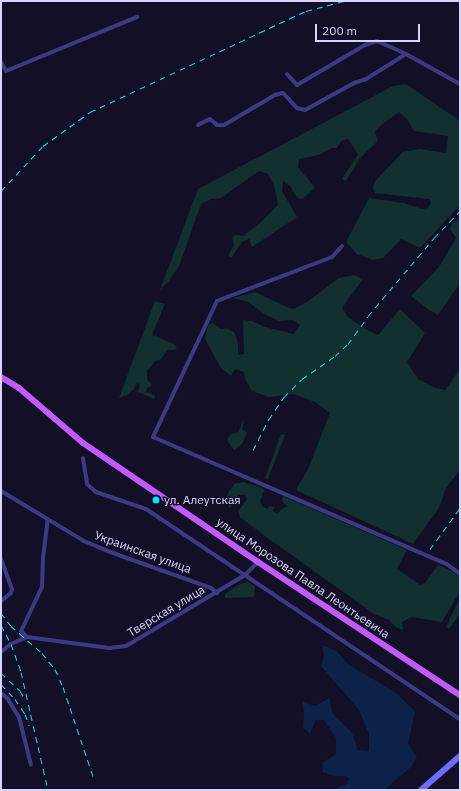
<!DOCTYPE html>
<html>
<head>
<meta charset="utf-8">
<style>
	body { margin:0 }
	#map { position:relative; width:461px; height:791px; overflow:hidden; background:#130f26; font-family:"IBM Plex Sans",sans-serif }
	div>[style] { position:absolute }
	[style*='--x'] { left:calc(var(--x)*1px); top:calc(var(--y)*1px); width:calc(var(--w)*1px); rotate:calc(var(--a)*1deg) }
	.green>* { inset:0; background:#12302f }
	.water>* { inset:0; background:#0c2248 }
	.street>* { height:4px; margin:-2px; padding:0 2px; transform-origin:2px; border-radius:2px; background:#3d3a85 }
	.secondary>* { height:6px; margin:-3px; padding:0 3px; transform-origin:3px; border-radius:3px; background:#6f6bff }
	.primary>* { height:6px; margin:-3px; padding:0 3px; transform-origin:3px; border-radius:3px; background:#c25bff }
	.rail>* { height:1px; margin-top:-0.5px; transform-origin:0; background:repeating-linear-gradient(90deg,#00e5ff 0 6px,transparent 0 11px) }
	.dots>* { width:11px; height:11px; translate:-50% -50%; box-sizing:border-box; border:2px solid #130f26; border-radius:50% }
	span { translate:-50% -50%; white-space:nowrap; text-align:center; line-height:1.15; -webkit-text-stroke:3px #130f26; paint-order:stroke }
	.poi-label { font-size:12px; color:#d9d4ff }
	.left { translate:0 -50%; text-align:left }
	.street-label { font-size:12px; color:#d9d4ff }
	.frame { position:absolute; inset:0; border:2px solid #d9d4ff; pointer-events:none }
	.scale { position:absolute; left:315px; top:24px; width:105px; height:18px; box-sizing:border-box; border:2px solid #d9d4ff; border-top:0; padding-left:5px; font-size:12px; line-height:14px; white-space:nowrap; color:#d9d4ff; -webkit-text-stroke:3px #130f26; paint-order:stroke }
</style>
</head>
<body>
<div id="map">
	<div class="green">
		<div style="clip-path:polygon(406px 84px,460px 121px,460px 205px,420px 248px,401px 239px,383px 258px,373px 260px,357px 254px,346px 242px,369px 198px,404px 203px,422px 209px,428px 208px,431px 202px,429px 199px,375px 193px,373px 188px,375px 181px,403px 152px,420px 149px,446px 153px,448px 136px,414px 131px,407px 119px,399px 112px,380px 126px,375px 132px,378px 141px,360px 158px,346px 181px,342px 179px,358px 154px,348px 139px,341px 141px,337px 148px,331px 148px,319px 155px,299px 159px,298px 167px,315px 188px,302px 199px,297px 198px,291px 187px,283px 181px,282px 191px,297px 217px,252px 247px,249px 239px,242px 242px,231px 258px,228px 256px,234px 245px,232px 237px,235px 235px,243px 236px,258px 225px,278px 205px,274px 185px,268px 174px,259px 171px,221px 198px,211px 199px,201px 204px,179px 266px,168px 282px,160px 290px,198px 189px,393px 86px)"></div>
		<div style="clip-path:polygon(460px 217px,460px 283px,438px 315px,429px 310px,411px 296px,439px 267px,456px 238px,450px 229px,452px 224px)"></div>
		<div style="clip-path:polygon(354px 275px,363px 279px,342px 308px,348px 317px,365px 329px,378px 335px,400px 309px,425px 333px,407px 362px,418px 379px,435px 388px,445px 390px,460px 369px,460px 470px,446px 488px,439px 508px,413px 544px,296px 490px,308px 469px,330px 413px,315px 402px,294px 394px,269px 397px,252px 391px,245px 379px,244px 372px,235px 369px,231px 376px,221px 368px,205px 339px,208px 325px,213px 323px,221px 329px,226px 328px,234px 332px,238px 343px,238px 355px,244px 354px,243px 320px,252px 321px,265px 327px,294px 334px,300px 325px,292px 320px,279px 321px,266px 315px,248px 302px,233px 298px,255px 292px,287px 307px,293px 309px,307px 302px,339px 278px)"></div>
		<div style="clip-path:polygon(155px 301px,165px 304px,152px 335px,174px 344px,177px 348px,173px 350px,168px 350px,160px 360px,155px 361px,147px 371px,147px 380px,151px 383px,151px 386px,147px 388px,146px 392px,155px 395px,154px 399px,138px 392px,140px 385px,137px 383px,134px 389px,127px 395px,119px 398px)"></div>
		<div style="clip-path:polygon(244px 419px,242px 429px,247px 433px,242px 444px,234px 450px,227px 440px,230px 435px,238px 432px)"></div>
		<div style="clip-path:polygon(281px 434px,285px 435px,268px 479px,265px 478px)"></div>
		<div style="clip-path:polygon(244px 482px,262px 488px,264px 490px,260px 502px,263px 507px,268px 509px,270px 506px,275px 507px,273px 511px,277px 513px,287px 506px,282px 501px,283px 496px,407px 550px,397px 569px,420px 585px,425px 583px,438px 565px,451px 571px,460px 577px,460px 591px,442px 622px,411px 617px,402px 622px,403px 630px,396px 627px,389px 620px,374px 614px,269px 539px,240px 517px,238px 511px,247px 499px,245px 495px,239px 495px,230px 508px,225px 502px,228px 493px,234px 484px)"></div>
		<div style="clip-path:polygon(248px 582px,255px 586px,254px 597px,225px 598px,225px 594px,240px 584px)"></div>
		<div style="clip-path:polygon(460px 598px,460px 614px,449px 629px,447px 627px,450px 618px)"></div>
	</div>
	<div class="water">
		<div style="clip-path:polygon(322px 645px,337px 651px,348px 664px,396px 693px,415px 711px,408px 744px,417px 757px,411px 767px,384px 790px,314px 790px,331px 790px,347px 784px,349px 778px,345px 776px,334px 776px,323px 772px,322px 763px,336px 754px,336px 738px,324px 720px,316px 720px,310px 733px,303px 728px,304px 714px,302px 701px,315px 706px,329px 698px,333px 714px,352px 733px,358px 750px,369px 751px,369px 734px,359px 710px,321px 666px,324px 655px)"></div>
	</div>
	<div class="street">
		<div style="--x:1;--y:62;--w:10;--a:61"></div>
		<div style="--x:6;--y:71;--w:142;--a:-22.4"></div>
		<div style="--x:287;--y:74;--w:15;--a:48"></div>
		<div style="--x:297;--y:85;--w:79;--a:-30.5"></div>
		<div style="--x:365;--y:45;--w:13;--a:-18"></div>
		<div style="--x:377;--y:41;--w:32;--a:24"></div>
		<div style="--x:406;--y:54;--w:62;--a:29.1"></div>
		<div style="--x:198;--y:125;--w:13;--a:-27"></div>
		<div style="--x:210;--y:119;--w:9;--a:41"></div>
		<div style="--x:217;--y:125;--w:7;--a:0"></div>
		<div style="--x:224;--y:125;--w:59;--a:-30.5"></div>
		<div style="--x:275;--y:95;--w:8;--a:-14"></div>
		<div style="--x:283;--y:93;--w:21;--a:47"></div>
		<div style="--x:297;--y:108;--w:8;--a:14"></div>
		<div style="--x:305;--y:110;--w:56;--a:-28.9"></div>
		<div style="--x:354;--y:83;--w:13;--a:-18"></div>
		<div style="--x:366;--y:79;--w:47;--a:-32"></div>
		<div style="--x:342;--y:246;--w:15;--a:132"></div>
		<div style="--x:332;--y:257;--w:123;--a:159.1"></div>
		<div style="--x:217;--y:301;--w:150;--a:115.2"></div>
		<div style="--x:153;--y:437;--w:320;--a:23.4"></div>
		<div style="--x:447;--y:564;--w:16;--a:38"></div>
		<div style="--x:83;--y:458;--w:26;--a:81"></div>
		<div style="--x:87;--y:484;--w:12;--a:42"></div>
		<div style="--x:96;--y:492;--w:53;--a:18.8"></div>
		<div style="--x:146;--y:509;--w:378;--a:33.8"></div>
		<div style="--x:1;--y:491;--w:97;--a:31.1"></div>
		<div style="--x:84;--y:541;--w:28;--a:23"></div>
		<div style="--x:110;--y:552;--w:107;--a:19.6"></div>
		<div style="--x:211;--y:588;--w:8;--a:40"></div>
		<div style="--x:1;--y:559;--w:32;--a:70"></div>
		<div style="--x:12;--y:589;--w:4;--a:104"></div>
		<div style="--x:11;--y:593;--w:13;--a:141"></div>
		<div style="--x:27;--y:637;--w:8;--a:-135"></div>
		<div style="--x:21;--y:631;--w:49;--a:-64.5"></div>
		<div style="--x:42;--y:587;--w:29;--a:-88"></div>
		<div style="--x:43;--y:558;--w:39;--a:-83"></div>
		<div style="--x:1;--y:652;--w:13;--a:-39"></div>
		<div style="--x:11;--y:644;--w:17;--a:-24"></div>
		<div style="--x:27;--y:637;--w:83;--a:7.6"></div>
		<div style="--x:109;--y:648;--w:17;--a:-7"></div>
		<div style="--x:126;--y:646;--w:139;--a:-30.8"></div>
		<div style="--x:245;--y:575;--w:18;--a:-45"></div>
		<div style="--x:1;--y:693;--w:8;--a:40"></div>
		<div style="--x:7;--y:698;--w:22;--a:58"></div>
		<div style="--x:19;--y:717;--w:49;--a:76"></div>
	</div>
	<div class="secondary">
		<div style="--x:421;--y:790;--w:52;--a:-41.1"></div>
	</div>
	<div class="primary">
		<div style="--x:1;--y:377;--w:21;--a:31"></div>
		<div style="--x:19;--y:388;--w:84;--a:40.7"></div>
		<div style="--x:83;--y:443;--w:212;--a:34.2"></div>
		<div style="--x:258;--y:562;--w:242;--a:33.4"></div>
	</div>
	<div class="rail">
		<div style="--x:1;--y:191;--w:62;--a:-47"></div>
		<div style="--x:43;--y:146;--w:58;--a:-35.9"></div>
		<div style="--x:90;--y:112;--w:238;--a:-25.1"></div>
		<div style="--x:306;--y:11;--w:39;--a:-15"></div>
		<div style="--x:253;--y:450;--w:35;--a:-63"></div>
		<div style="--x:269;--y:419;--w:27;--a:-56"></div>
		<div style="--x:284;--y:397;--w:25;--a:-45"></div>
		<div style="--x:302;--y:379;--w:40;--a:-34.9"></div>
		<div style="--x:335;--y:356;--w:18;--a:-43"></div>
		<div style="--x:348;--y:344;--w:34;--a:-54"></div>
		<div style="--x:368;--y:316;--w:102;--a:-49.8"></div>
		<div style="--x:434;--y:238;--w:37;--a:-46"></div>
		<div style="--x:430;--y:549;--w:51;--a:-53.8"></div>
		<div style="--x:1;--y:613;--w:16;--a:52"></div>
		<div style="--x:11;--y:626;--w:41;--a:41.1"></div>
		<div style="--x:42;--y:653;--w:21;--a:51"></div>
		<div style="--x:55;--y:669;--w:20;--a:66"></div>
		<div style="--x:63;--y:687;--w:94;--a:71.4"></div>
		<div style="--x:1;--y:625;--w:21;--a:62"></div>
		<div style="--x:11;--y:644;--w:30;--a:70"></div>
		<div style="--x:21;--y:672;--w:121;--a:77.1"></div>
		<div style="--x:1;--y:673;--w:26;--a:43"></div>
		<div style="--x:20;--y:691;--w:9;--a:58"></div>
		<div style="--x:1;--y:684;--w:21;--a:47"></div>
		<div style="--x:15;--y:699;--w:18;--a:56"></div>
		<div style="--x:25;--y:714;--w:12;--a:70"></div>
	</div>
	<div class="dots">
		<div style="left:156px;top:500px;background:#00e5ff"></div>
	</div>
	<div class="poi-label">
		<span class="left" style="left:164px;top:500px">ул. Алеутская</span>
	</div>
	<div class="street-label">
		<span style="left:143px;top:552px;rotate:20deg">Украинская улица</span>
		<span style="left:303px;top:578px;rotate:34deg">улица Морозова Павла Леонтьевича</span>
		<span style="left:166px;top:611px;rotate:-31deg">Тверская улица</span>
	</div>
	<div class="frame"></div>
	<div class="scale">200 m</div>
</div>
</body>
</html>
